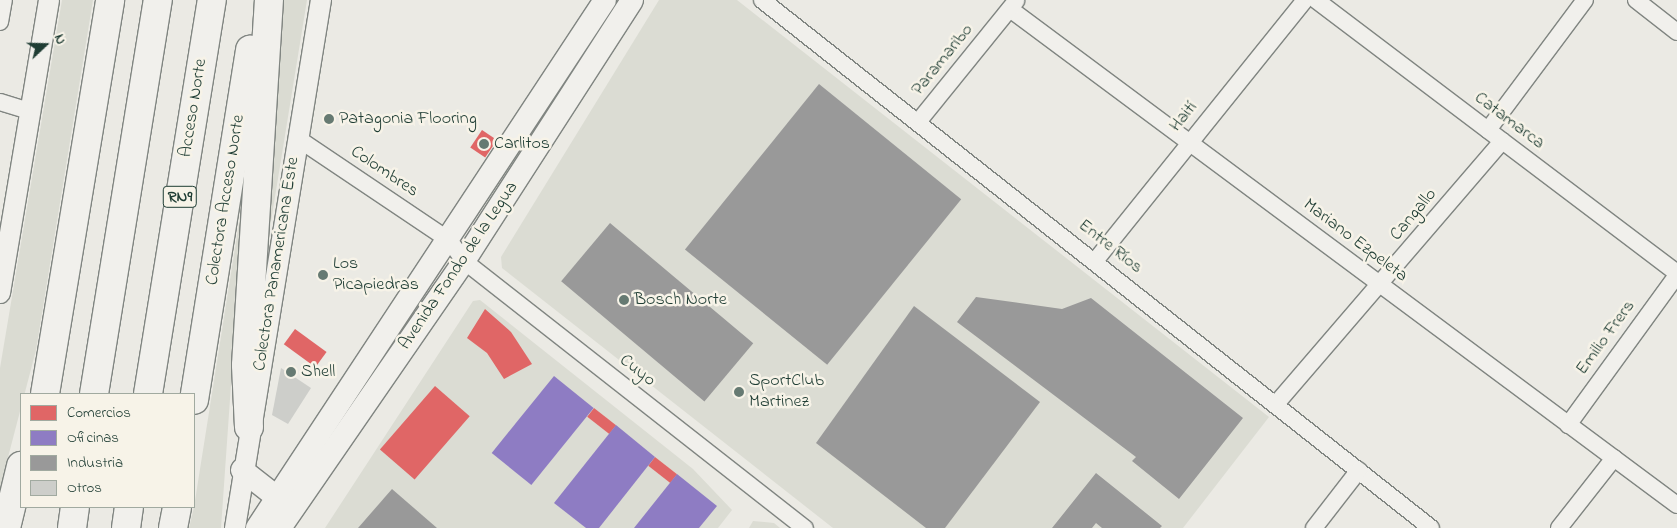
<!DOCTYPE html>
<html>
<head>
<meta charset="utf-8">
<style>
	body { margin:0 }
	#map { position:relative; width:1677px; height:528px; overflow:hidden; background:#ebeae4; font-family:"Indie Flower",sans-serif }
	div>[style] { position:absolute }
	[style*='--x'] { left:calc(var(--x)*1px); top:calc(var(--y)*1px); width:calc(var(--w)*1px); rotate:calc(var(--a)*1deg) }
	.built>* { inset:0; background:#dbdcd3 }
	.green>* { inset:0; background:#dadbd2 }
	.shops>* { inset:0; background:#e06666; transform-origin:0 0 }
	.offices>* { inset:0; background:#8e7cc3; transform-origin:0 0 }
	.industry>* { inset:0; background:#999; transform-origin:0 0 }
	.building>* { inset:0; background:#cdceca }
	.roads { filter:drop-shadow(1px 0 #808581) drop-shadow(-1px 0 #808581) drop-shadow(0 1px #808581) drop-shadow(0 -1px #808581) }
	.minor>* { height:16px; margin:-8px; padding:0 8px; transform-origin:8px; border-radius:8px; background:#f1f0ec }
	.tertiary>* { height:20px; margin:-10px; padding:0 10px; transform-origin:10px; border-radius:10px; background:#f1f0ec }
	.secondary>* { height:22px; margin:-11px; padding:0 11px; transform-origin:11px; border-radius:11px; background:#f1f0ec }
	.motorway>* { height:28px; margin:-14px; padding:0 14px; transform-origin:14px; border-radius:14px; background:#f1f0ec }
	.dots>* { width:14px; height:14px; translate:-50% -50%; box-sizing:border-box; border:2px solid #f7f3e8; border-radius:50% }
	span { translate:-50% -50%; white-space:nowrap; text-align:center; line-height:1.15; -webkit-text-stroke:5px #f7f3e8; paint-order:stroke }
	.shield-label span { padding:1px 4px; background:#f7f3e8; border:1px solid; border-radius:4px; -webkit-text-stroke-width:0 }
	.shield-label { font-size:16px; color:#1f3d34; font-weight:700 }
	.street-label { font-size:18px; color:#1f3d34 }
	.poi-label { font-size:18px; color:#1f3d34 }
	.left { translate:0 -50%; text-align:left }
	.legend { position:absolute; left:20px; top:393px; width:175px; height:115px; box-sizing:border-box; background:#f7f3e8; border:1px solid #a1aaa0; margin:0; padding:6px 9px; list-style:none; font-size:15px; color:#1f3d34 }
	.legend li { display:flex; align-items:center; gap:10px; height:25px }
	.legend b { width:25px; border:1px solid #a1aaa0 }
	.north { position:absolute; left:20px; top:20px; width:50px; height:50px; -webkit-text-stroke:4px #f7f3e8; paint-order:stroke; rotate:69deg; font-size:14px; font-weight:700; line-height:20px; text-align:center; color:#1f3d34 }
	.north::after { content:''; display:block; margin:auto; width:18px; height:22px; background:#1f3d34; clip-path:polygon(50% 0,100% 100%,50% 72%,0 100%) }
</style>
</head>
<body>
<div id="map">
	<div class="built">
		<div style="clip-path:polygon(659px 0,737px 0,1269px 417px,1183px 528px,833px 528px,502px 268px,501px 257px)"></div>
		<div style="clip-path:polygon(480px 300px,693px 469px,732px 510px,718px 528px,325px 528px,473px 301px)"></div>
		<div style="clip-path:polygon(753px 521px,774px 523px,780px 528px,749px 528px)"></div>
	</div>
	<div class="green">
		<div style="clip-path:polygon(62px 0,93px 0,36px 350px,0 488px,0 368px)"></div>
		<div style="clip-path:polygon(283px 0,307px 0,261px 283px)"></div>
		<div style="clip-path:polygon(245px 185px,221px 528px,189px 528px,194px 507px)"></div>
	</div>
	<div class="shops">
		<div style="left:482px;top:130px;width:18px;height:21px;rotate:34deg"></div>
		<div style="clip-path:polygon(485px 309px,511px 332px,532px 364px,504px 379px,487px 353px,467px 338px)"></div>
		<div style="left:295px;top:329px;width:39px;height:19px;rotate:36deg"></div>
		<div style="left:435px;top:386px;width:46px;height:84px;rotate:41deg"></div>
		<div style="left:594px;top:408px;width:28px;height:11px;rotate:38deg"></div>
		<div style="left:655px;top:457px;width:28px;height:11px;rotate:38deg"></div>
	</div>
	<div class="offices">
		<div style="left:554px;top:376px;width:51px;height:99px;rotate:39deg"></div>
		<div style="clip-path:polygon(616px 425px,655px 457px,599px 528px,586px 528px,554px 503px)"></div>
		<div style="clip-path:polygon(677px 474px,717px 506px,699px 528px,634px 528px)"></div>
	</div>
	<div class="industry">
		<div style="left:819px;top:84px;width:183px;height:213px;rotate:39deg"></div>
		<div style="left:610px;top:223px;width:187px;height:76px;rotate:40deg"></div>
		<div style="clip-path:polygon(976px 297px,1062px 309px,1091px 298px,1243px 418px,1179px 499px,1132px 461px,1136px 457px,957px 322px)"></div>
		<div style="clip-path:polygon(914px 306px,1040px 402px,945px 528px,926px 528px,816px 443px)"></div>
		<div style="clip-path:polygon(1096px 473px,1162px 526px,1160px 528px,1102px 528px,1096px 523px,1092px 528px,1052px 528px)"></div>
		<div style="clip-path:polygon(392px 489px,437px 528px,358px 528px)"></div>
	</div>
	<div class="building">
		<div style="clip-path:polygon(281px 368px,311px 388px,288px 424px,272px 415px)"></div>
	</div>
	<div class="roads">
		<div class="minor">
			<div style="--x:762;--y:0;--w:852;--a:38.28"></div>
			<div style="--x:1316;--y:0;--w:453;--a:37.1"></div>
			<div style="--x:1636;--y:0;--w:52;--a:38"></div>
			<div style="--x:1010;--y:9;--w:831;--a:36.64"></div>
			<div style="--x:0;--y:22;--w:22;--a:-80"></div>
			<div style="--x:0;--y:102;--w:31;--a:17"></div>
			<div style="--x:918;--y:122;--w:156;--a:-51"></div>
			<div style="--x:1488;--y:130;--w:162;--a:-53.3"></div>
			<div style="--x:297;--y:138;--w:183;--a:33.9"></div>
			<div style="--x:449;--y:240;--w:26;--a:54"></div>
			<div style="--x:464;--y:261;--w:433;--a:38.1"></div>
			<div style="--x:1095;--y:261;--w:335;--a:-51.2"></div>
			<div style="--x:1276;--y:404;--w:347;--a:-49.3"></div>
			<div style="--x:1568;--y:425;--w:185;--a:-54"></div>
			<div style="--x:1314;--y:528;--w:73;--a:-52.2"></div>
			<div style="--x:1559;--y:528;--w:89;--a:-51.8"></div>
		</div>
		<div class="tertiary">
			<div style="--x:0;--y:293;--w:297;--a:-80.5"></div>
			<div style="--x:235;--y:528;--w:535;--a:-80.75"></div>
		</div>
		<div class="secondary">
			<div style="--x:242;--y:470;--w:58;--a:38"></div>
			<div style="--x:257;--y:528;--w:632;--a:-56.61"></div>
			<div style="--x:280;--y:528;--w:324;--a:-55.4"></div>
			<div style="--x:464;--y:261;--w:310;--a:-57.2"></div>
		</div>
		<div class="motorway">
			<div style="--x:45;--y:394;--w:399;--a:-80.6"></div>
			<div style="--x:94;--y:394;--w:399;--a:-80.8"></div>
			<div style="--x:148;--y:394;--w:399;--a:-80.8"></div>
			<div style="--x:194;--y:400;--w:355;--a:-80.9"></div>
			<div style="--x:249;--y:427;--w:62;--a:-92.8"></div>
			<div style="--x:246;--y:365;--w:366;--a:-86.4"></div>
			<div style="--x:6;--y:528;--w:64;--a:-76.4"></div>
			<div style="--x:72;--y:528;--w:21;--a:-82"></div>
			<div style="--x:126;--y:528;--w:21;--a:-82"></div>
			<div style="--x:173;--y:528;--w:21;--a:-79"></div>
		</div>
	</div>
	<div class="dots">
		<div style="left:329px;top:119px;background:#667a72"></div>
		<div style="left:484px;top:144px;background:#667a72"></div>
		<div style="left:323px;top:275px;background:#667a72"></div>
		<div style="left:624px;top:300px;background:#667a72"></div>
		<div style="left:291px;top:372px;background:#667a72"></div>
		<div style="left:739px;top:392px;background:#667a72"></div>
	</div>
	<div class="shield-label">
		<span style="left:180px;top:197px">RN9</span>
	</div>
	<div class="street-label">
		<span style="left:943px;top:60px;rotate:-51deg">Paramaribo</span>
		<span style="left:194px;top:108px;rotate:-81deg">Acceso Norte</span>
		<span style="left:1184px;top:117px;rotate:-51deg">Haití</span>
		<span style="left:1509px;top:121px;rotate:37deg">Catamarca</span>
		<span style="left:384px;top:172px;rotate:34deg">Colombres</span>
		<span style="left:226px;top:200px;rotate:-81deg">Colectora Acceso Norte</span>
		<span style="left:1414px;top:215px;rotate:-50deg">Cangallo</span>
		<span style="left:1355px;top:241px;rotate:37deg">Mariano Ezpeleta</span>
		<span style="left:1110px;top:247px;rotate:38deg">Entre Ríos</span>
		<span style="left:277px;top:264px;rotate:-81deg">Colectora Panamericana Este</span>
		<span style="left:459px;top:266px;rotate:-56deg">Avenida Fondo de la Legua</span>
		<span style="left:1606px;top:338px;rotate:-54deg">Emilio Frers</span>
		<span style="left:637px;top:371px;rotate:38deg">Cuyo</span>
	</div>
	<div class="poi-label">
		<span class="left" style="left:339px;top:119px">Patagonia Flooring</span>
		<span class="left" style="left:494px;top:144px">Carlitos</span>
		<span class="left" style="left:333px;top:275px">Los<br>Picapiedras</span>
		<span class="left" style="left:634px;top:300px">Bosch Norte</span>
		<span class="left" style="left:301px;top:372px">Shell</span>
		<span class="left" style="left:749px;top:392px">SportClub<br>Martinez</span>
	</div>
	<ul class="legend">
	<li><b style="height:14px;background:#e06666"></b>Comercios</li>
	<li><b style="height:14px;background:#8e7cc3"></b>Oficinas</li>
	<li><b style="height:14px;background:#999"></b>Industria</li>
	<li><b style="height:14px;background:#cdceca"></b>Otros</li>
	</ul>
	<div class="north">N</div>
</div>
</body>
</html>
